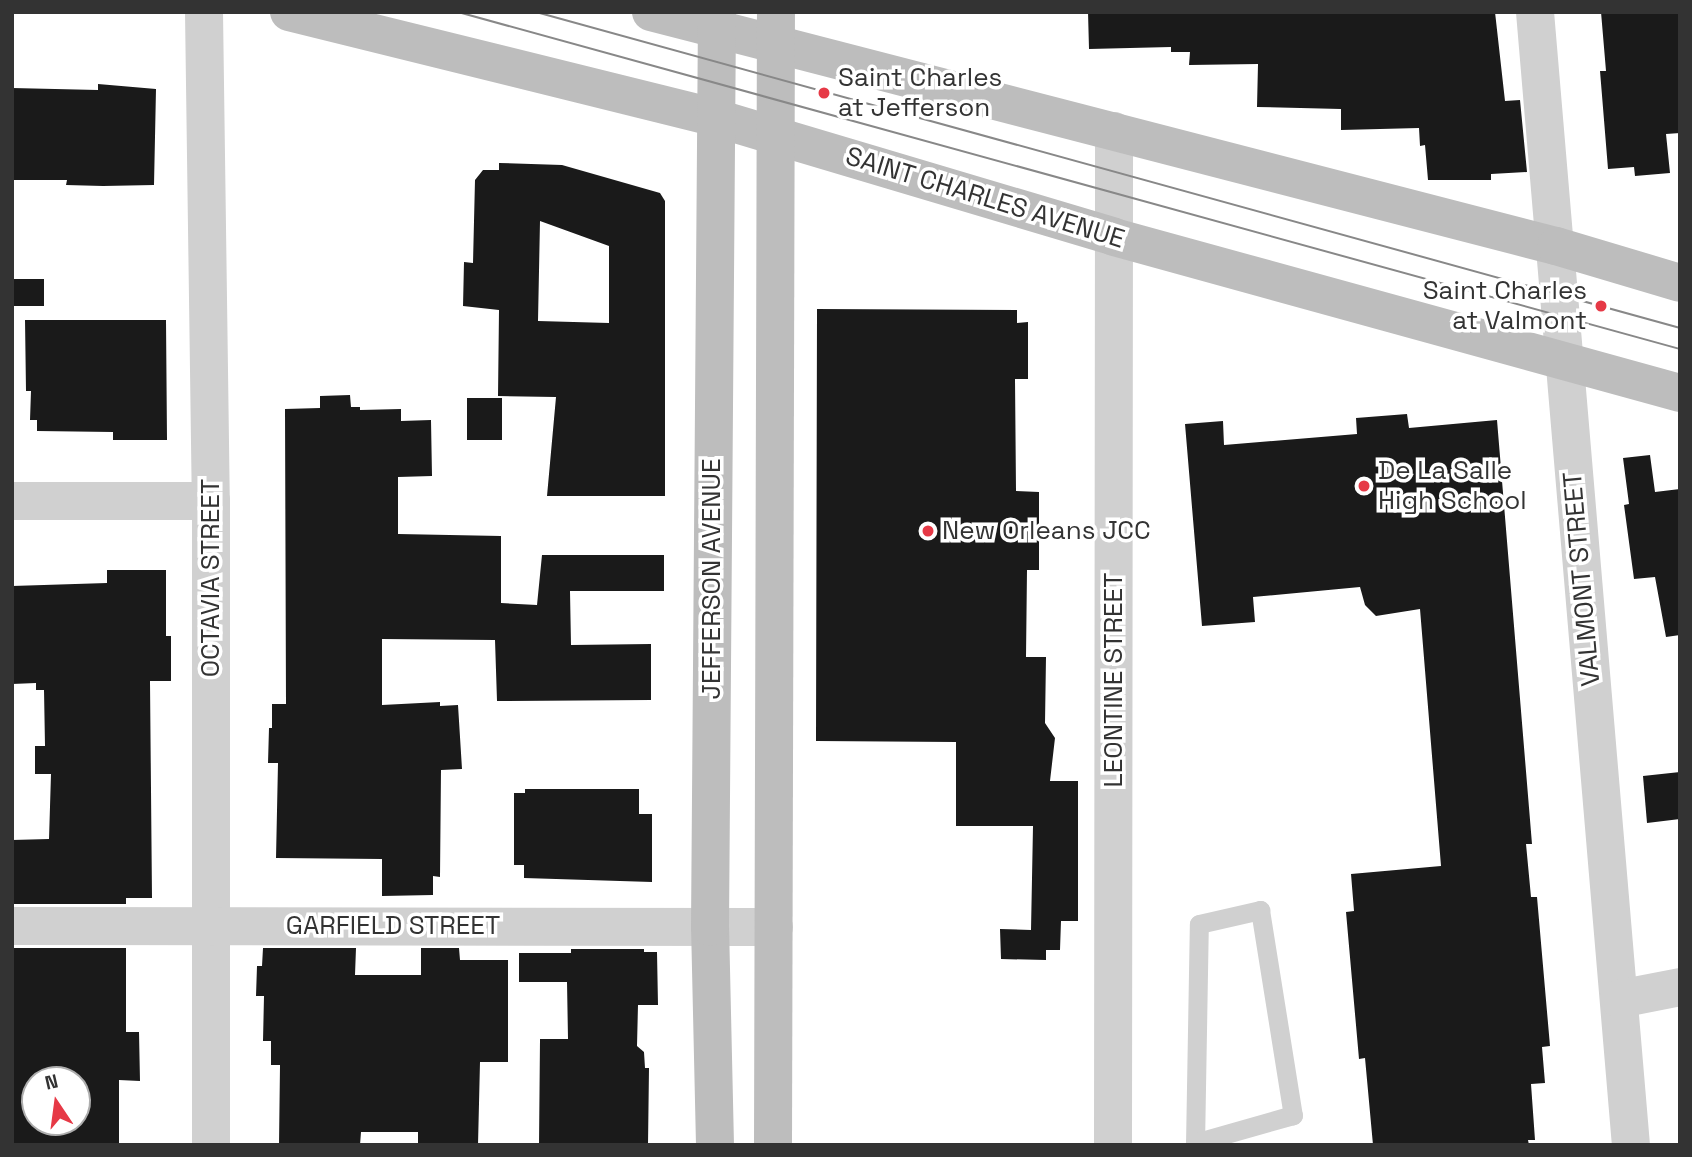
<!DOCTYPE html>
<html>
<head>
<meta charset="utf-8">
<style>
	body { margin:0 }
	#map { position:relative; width:1692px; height:1157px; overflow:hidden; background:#fff; font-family:"Space Grotesk",sans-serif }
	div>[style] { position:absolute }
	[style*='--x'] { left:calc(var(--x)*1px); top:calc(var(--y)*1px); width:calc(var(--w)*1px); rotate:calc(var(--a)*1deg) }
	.building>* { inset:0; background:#1a1a1a; transform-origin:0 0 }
	.lane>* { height:19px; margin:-9.5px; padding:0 9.5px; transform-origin:9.5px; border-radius:9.5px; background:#d0d0d0 }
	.street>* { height:38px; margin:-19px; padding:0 19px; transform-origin:19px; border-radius:19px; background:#d0d0d0 }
	.secondary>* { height:38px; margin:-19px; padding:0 19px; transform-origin:19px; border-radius:19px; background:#bdbdbd }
	.tram>* { height:2px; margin:-1px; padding:0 1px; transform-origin:1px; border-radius:1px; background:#888 }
	.dots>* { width:19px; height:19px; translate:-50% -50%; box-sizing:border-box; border:4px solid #fff; border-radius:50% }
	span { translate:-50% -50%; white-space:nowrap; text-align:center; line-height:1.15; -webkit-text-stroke:7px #fff; paint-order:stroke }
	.poi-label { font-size:26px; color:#333 }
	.left { translate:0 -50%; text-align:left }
	.right { translate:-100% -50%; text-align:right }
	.street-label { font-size:26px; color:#333 }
	.frame { position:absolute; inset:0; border:14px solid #333; pointer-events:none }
	.north { position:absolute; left:21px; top:1066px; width:70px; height:70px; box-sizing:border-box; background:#fff; border:2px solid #adadad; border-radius:50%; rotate:347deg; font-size:19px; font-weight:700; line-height:28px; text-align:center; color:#333 }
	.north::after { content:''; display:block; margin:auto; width:24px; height:32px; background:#e63946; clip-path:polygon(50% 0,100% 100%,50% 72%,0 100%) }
</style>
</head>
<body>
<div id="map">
	<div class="building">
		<div style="clip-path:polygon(1088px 12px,1495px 12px,1505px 101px,1520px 100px,1527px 172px,1491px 174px,1491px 180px,1428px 180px,1425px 145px,1420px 146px,1419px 128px,1341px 130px,1341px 109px,1257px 107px,1258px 64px,1189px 65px,1190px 52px,1171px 52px,1171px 47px,1089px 49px)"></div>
		<div style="clip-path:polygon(1601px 12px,1680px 12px,1680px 133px,1666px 134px,1670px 173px,1635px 176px,1634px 167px,1608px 169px,1600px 71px,1606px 71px)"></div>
		<div style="clip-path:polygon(98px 84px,156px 89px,154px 185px,103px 186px,66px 185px,67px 180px,12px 180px,12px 88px,98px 90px)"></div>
		<div style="clip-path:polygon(evenodd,499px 163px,562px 165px,660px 193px,665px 201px,665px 496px,547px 496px,556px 397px,498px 396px,499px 310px,463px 306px,464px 262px,473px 263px,475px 180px,483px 170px,499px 170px,499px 163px,540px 221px,609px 246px,609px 323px,538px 321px,540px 221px)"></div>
		<div style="left:12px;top:279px;width:32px;height:27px"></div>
		<div style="clip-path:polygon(817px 309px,1017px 310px,1017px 323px,1028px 322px,1028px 379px,1015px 379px,1016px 491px,1039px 492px,1039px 570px,1027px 570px,1026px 657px,1046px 657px,1045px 723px,1055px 738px,1050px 781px,1078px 781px,1078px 921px,1061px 921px,1060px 950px,1046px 950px,1046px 960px,1001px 959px,1000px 929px,1031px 930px,1033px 826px,956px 826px,956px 742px,816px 741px)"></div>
		<div style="clip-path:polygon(25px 320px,166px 320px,167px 440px,113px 440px,113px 432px,37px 431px,37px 420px,30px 420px,31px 391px,26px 391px)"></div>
		<div style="clip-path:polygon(350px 395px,351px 407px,360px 407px,360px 410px,401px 409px,401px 421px,431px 420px,432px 476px,398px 477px,398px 534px,501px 536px,501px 603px,537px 605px,542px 555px,664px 555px,664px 591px,570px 591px,571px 645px,651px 644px,651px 700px,497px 701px,495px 640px,382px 639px,382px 705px,440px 702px,440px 706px,458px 705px,462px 769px,441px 770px,440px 877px,433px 876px,433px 895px,382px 896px,382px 859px,276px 858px,278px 763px,268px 763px,269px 728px,272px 728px,272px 704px,286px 704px,285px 409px,320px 408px,320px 396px)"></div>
		<div style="left:467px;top:398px;width:35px;height:42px"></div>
		<div style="clip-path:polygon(1407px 414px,1409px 428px,1497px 420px,1532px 844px,1526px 844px,1531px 897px,1537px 897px,1550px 1046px,1542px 1047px,1545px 1083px,1531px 1084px,1535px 1140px,1528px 1140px,1529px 1145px,1373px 1145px,1365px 1058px,1359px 1059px,1346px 912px,1354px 911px,1351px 874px,1441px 866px,1420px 609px,1376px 616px,1365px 605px,1360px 587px,1253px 597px,1255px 622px,1202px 626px,1185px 424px,1223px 421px,1224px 445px,1357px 434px,1356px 418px)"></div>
		<div style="clip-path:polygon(1650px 455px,1655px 492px,1680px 489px,1680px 635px,1666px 637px,1655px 577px,1634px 579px,1624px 505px,1629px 504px,1623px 458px)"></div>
		<div style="clip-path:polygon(107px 570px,166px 570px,166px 636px,171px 636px,171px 681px,150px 681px,152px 898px,126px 898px,126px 904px,12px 904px,12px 840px,49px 839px,51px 774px,35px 774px,35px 746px,45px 746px,44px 690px,36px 690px,36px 683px,12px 684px,12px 586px,107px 583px)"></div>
		<div style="clip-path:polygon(1680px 772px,1680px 819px,1647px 823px,1643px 776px)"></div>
		<div style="clip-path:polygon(525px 789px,639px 789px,639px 814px,652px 814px,652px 882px,524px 878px,524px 865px,514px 865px,514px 793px,525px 793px)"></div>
		<div style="clip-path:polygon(evenodd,12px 948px,126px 948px,126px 1032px,139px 1032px,140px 1081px,119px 1080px,119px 1145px,12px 1145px,12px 948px,35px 1080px,77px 1080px,77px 1122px,35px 1122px,35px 1080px)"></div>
		<div style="clip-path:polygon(263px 948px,356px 948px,355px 975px,421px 975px,421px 948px,459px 948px,460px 960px,508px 960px,508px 1062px,480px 1062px,478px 1145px,418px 1145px,418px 1132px,361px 1132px,360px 1145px,279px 1145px,280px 1065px,271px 1065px,271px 1041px,263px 1041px,264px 996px,256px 996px,257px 966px,262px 966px)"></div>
		<div style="clip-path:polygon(571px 949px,644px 949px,644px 952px,657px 952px,658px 1005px,638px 1005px,637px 1046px,644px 1052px,645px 1068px,649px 1068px,648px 1145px,539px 1145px,540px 1039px,568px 1039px,567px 982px,519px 982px,519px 953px,571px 953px)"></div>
	</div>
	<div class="lane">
		<div style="--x:1195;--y:1145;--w:221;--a:-89"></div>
		<div style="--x:1199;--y:924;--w:63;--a:-12.9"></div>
		<div style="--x:1260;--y:910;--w:208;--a:80.9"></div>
		<div style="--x:1293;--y:1115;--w:102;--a:164.1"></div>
	</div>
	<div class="street">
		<div style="--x:204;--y:12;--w:489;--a:89.2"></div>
		<div style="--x:211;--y:501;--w:644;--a:90"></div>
		<div style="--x:1535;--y:12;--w:1137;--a:85.16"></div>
		<div style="--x:12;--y:501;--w:199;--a:0"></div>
		<div style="--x:12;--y:926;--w:762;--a:0.08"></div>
		<div style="--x:1619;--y:999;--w:62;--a:-11.1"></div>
		<div style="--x:1113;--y:1145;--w:1014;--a:-89.94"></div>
	</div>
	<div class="secondary">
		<div style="--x:289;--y:12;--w:440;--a:13.9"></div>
		<div style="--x:716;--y:118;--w:415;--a:16.6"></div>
		<div style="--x:1114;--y:237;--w:587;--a:15.41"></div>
		<div style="--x:651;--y:12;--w:935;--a:14.5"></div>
		<div style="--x:1556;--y:246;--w:129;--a:16.6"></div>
		<div style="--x:715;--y:1145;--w:218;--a:-91.3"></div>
		<div style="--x:710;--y:927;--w:915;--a:-89.56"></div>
		<div style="--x:773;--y:1145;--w:1133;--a:-89.85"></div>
	</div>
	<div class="tram">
		<div style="--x:458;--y:12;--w:1268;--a:15.42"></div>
		<div style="--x:536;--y:12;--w:1187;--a:15.44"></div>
	</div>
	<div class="dots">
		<div style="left:824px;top:93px;background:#e63946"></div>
		<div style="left:1601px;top:306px;background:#e63946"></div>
		<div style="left:1364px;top:486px;background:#e63946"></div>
		<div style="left:928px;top:531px;background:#e63946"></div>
	</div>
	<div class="poi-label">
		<span class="left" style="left:838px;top:93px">Saint Charles<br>at Jefferson</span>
		<span class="right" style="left:1587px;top:306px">Saint Charles<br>at Valmont</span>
		<span class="left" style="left:1378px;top:486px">De La Salle<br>High School</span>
		<span class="left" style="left:942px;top:531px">New Orleans JCC</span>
	</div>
	<div class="street-label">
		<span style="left:985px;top:198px;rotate:17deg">SAINT CHARLES AVENUE</span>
		<span style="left:211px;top:578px;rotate:-90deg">OCTAVIA STREET</span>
		<span style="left:712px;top:579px;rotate:-90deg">JEFFERSON AVENUE</span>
		<span style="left:1582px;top:579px;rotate:-95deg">VALMONT STREET</span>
		<span style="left:1114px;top:680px;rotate:-90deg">LEONTINE STREET</span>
		<span style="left:393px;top:926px">GARFIELD STREET</span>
	</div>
	<div class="frame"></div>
	<div class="north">N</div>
</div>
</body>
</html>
